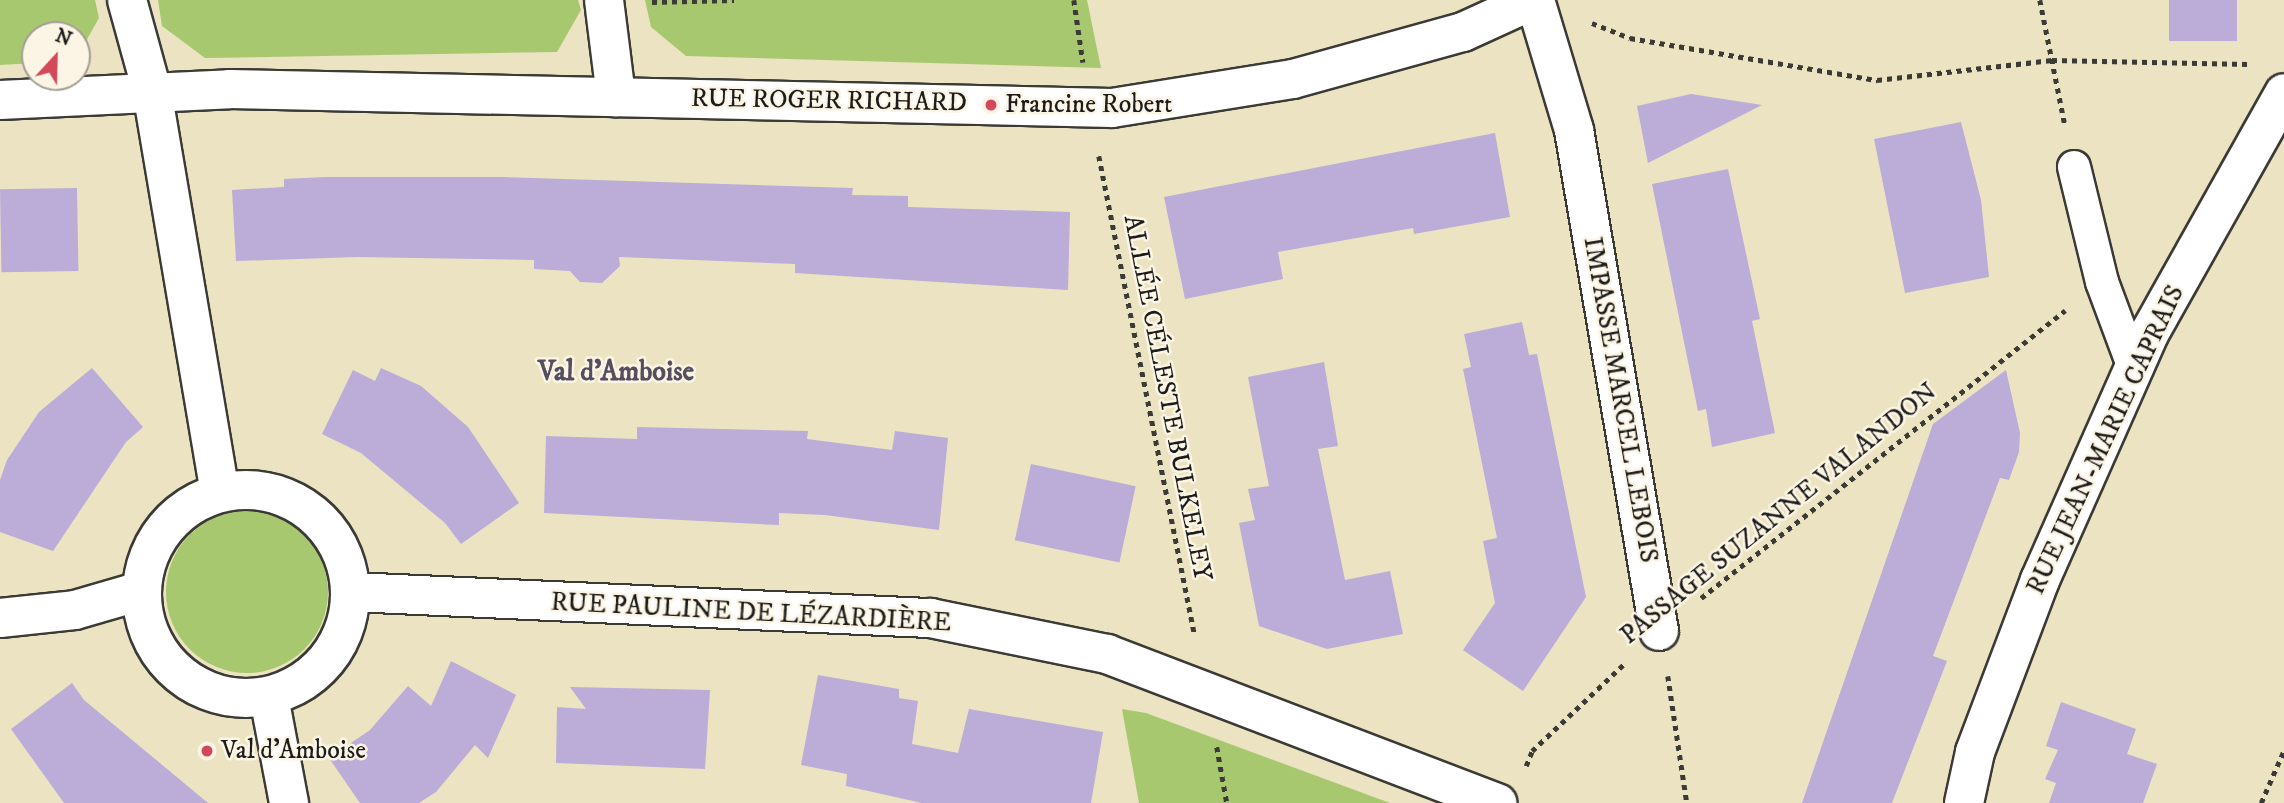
<!DOCTYPE html>
<html>
<head>
<meta charset="utf-8">
<style>
	body { margin:0 }
	#map { position:relative; width:2284px; height:803px; overflow:hidden; background:#ece3c2; font-family:"IM FELL DW Pica",serif }
	div>[style] { position:absolute }
	[style*='--x'] { left:calc(var(--x)*1px); top:calc(var(--y)*1px); width:calc(var(--w)*1px); rotate:calc(var(--a)*1deg) }
	.green>* { inset:0; background:#a8c870 }
	.round { border-radius:50% }
	.building>* { inset:0; background:#bbacd8; transform-origin:0 0 }
	.path>* { height:4.5px; margin-top:-2.25px; transform-origin:0; background:repeating-linear-gradient(90deg,#3b3a35 0 5px,transparent 0 10px) }
	.roads { filter:drop-shadow(2px 0 #3b3a35) drop-shadow(-2px 0 #3b3a35) drop-shadow(0 2px #3b3a35) drop-shadow(0 -2px #3b3a35) }
	.lane>* { height:32px; margin:-16px; padding:0 16px; transform-origin:16px; border-radius:16px; background:#fff }
	.street>* { height:38px; margin:-19px; padding:0 19px; transform-origin:19px; border-radius:19px; background:#fff }
	.street>.ring { margin:-19px; padding:0; box-sizing:content-box; background:none; border:38px solid #fff; border-radius:50% }
	.dots>* { width:19px; height:19px; translate:-50% -50%; box-sizing:border-box; border:4px solid #fcf5e5; border-radius:50% }
	span { translate:-50% -50%; white-space:nowrap; text-align:center; line-height:1.15; -webkit-text-stroke:5px #fcf5e5; paint-order:stroke }
	.street-label { font-size:26px; color:#1c1c1c }
	.poi-label { font-size:26px; color:#1c1c1c }
	.left { translate:0 -50%; text-align:left }
	.neighbourhood-label { font-size:28px; color:#544e5e; font-weight:700 }
	.north { position:absolute; left:21px; top:21px; width:70px; height:70px; box-sizing:border-box; background:#fcf5e5; border:2px solid #a29e95; border-radius:50%; rotate:22deg; font-size:19px; font-weight:700; line-height:28px; text-align:center; color:#1c1c1c }
	.north::after { content:''; display:block; margin:auto; width:24px; height:32px; background:#d1495b; clip-path:polygon(50% 0,100% 100%,50% 72%,0 100%) }
</style>
</head>
<body>
<div id="map">
	<div class="green">
		<div style="clip-path:polygon(0 0,95px 0,99px 18px,77px 57px,77px 35px,35px 35px,35px 63px,0 65px)"></div>
		<div style="clip-path:polygon(158px 0,578px 0,581px 10px,557px 52px,205px 58px,162px 26px)"></div>
		<div style="clip-path:polygon(645px 0,1087px 0,1101px 68px,686px 56px,651px 27px)"></div>
		<div class="round" style="left:166px;top:511px;width:162px;height:162px"></div>
		<div style="clip-path:polygon(1122px 709px,1146px 713px,1390px 803px,1139px 803px)"></div>
	</div>
	<div class="building">
		<div style="left:2169px;top:0;width:68px;height:41px"></div>
		<div style="clip-path:polygon(1691px 94px,1762px 105px,1648px 163px,1637px 106px)"></div>
		<div style="clip-path:polygon(1961px 122px,1981px 200px,1989px 277px,1905px 293px,1874px 139px)"></div>
		<div style="clip-path:polygon(1495px 133px,1510px 217px,1414px 234px,1413px 228px,1278px 252px,1283px 279px,1185px 299px,1164px 197px)"></div>
		<div style="clip-path:polygon(1728px 169px,1760px 319px,1752px 321px,1775px 433px,1712px 447px,1706px 409px,1698px 411px,1652px 184px)"></div>
		<div style="clip-path:polygon(326px 177px,504px 177px,853px 188px,852px 195px,908px 196px,908px 207px,1070px 212px,1068px 290px,795px 273px,795px 264px,619px 257px,620px 266px,602px 283px,580px 282px,570px 271px,534px 269px,534px 260px,357px 257px,236px 261px,232px 190px,284px 187px,284px 179px)"></div>
		<div style="left:77px;top:188px;width:83px;height:77px;rotate:89deg"></div>
		<div style="clip-path:polygon(1522px 322px,1529px 355px,1537px 354px,1586px 597px,1523px 691px,1463px 650px,1495px 603px,1483px 541px,1497px 538px,1463px 369px,1471px 367px,1464px 334px)"></div>
		<div style="clip-path:polygon(1324px 362px,1338px 446px,1318px 449px,1345px 580px,1390px 571px,1403px 634px,1327px 649px,1259px 626px,1239px 523px,1255px 520px,1248px 489px,1269px 486px,1248px 377px)"></div>
		<div style="clip-path:polygon(92px 368px,143px 427px,126px 442px,53px 551px,0 532px,0 480px,7px 460px,39px 412px)"></div>
		<div style="clip-path:polygon(381px 368px,421px 386px,468px 427px,519px 503px,461px 544px,445px 523px,361px 453px,322px 434px,353px 370px,375px 381px)"></div>
		<div style="clip-path:polygon(2006px 370px,2020px 433px,2019px 452px,2009px 480px,2000px 478px,1933px 656px,1947px 661px,1892px 803px,1802px 803px,1933px 424px)"></div>
		<div style="clip-path:polygon(637px 427px,808px 431px,807px 439px,892px 450px,895px 431px,948px 438px,939px 530px,825px 515px,779px 513px,779px 525px,544px 513px,546px 436px,637px 439px)"></div>
		<div style="left:1031px;top:464px;width:107px;height:78px;rotate:12deg"></div>
		<div style="clip-path:polygon(451px 661px,516px 695px,488px 758px,475px 745px,436px 792px,419px 803px,360px 803px,329px 758px,370px 730px,408px 686px,431px 706px)"></div>
		<div style="clip-path:polygon(818px 675px,899px 689px,899px 698px,918px 701px,912px 744px,958px 753px,969px 709px,1103px 732px,1091px 803px,922px 803px,846px 786px,847px 774px,801px 765px)"></div>
		<div style="clip-path:polygon(72px 683px,84px 700px,208px 803px,64px 803px,11px 729px)"></div>
		<div style="clip-path:polygon(570px 687px,710px 690px,705px 769px,556px 763px,557px 707px,586px 709px)"></div>
		<div style="clip-path:polygon(2061px 702px,2136px 729px,2127px 754px,2157px 764px,2143px 803px,2049px 803px,2056px 783px,2045px 779px,2058px 750px,2046px 746px)"></div>
	</div>
	<div class="path">
		<div style="--x:1074;--y:0;--w:63;--a:81.7"></div>
		<div style="--x:2040;--y:0;--w:127;--a:78.7"></div>
		<div style="--x:652;--y:2;--w:82;--a:-1.4"></div>
		<div style="--x:1592;--y:23;--w:41;--a:21.5"></div>
		<div style="--x:1630;--y:38;--w:251;--a:9.7"></div>
		<div style="--x:1877;--y:80;--w:176;--a:-6.5"></div>
		<div style="--x:2052;--y:60;--w:196;--a:1.2"></div>
		<div style="--x:1099;--y:156;--w:489;--a:78.7"></div>
		<div style="--x:1701;--y:598;--w:464;--a:-38.3"></div>
		<div style="--x:1668;--y:676;--w:128;--a:81.5"></div>
		<div style="--x:1217;--y:747;--w:57;--a:79.9"></div>
		<div style="--x:1526;--y:766;--w:16;--a:-68"></div>
		<div style="--x:1532;--y:751;--w:128;--a:-43.4"></div>
		<div style="--x:2261;--y:803;--w:58;--a:-66.5"></div>
	</div>
	<div class="roads">
		<div class="lane">
			<div style="--x:2074;--y:167;--w:118;--a:76.3"></div>
			<div style="--x:2102;--y:282;--w:92;--a:69.6"></div>
		</div>
		<div class="street">
			<div style="--x:127;--y:0;--w:94;--a:74.6"></div>
			<div style="--x:152;--y:91;--w:407;--a:80.4"></div>
			<div style="--x:604;--y:0;--w:98;--a:82.9"></div>
			<div style="--x:1535;--y:0;--w:136;--a:73.3"></div>
			<div style="--x:1574;--y:130;--w:508;--a:80.37"></div>
			<div style="--x:0;--y:100;--w:230;--a:-2.7"></div>
			<div style="--x:230;--y:89;--w:882;--a:1.23"></div>
			<div style="--x:1112;--y:108;--w:183;--a:-9.1"></div>
			<div style="--x:1293;--y:79;--w:176;--a:-15.5"></div>
			<div style="--x:1463;--y:32;--w:77;--a:-24.6"></div>
			<div class="ring" style="left:142px;top:490px;width:170px;height:170px"></div>
			<div style="--x:352;--y:592;--w:579;--a:2.58"></div>
			<div style="--x:930;--y:618;--w:181;--a:11.5"></div>
			<div style="--x:1107;--y:654;--w:418;--a:20.9"></div>
			<div style="--x:0;--y:618;--w:75;--a:-6.1"></div>
			<div style="--x:75;--y:610;--w:69;--a:-16.1"></div>
			<div style="--x:269;--y:697;--w:108;--a:79.3"></div>
			<div style="--x:1964;--y:803;--w:52;--a:-77.8"></div>
			<div style="--x:1975;--y:752;--w:184;--a:-69.3"></div>
			<div style="--x:2040;--y:580;--w:269;--a:-66.1"></div>
			<div style="--x:2149;--y:334;--w:276;--a:-60.7"></div>
		</div>
	</div>
	<div class="dots">
		<div style="left:991px;top:105px;background:#d1495b"></div>
		<div style="left:207px;top:751px;background:#d1495b"></div>
	</div>
	<div class="street-label">
		<span style="left:829px;top:101px;rotate:1deg">RUE ROGER RICHARD</span>
		<span style="left:1167px;top:398px;rotate:79deg">ALLÉE CÉLESTE BULKELEY</span>
		<span style="left:1620px;top:400px;rotate:80deg">IMPASSE MARCEL LEBOIS</span>
		<span style="left:2106px;top:440px;rotate:-65deg">RUE JEAN-MARIE CAPRAIS</span>
		<span style="left:1779px;top:514px;rotate:-39deg">PASSAGE SUZANNE VALANDON</span>
		<span style="left:751px;top:613px;rotate:3deg">RUE PAULINE DE LÉZARDIÈRE</span>
	</div>
	<div class="poi-label">
		<span class="left" style="left:1005px;top:105px">Francine Robert</span>
		<span class="left" style="left:221px;top:751px">Val d'Amboise</span>
	</div>
	<div class="neighbourhood-label">
		<span style="left:616px;top:372px">Val d'Amboise</span>
	</div>
	<div class="north">N</div>
</div>
</body>
</html>
